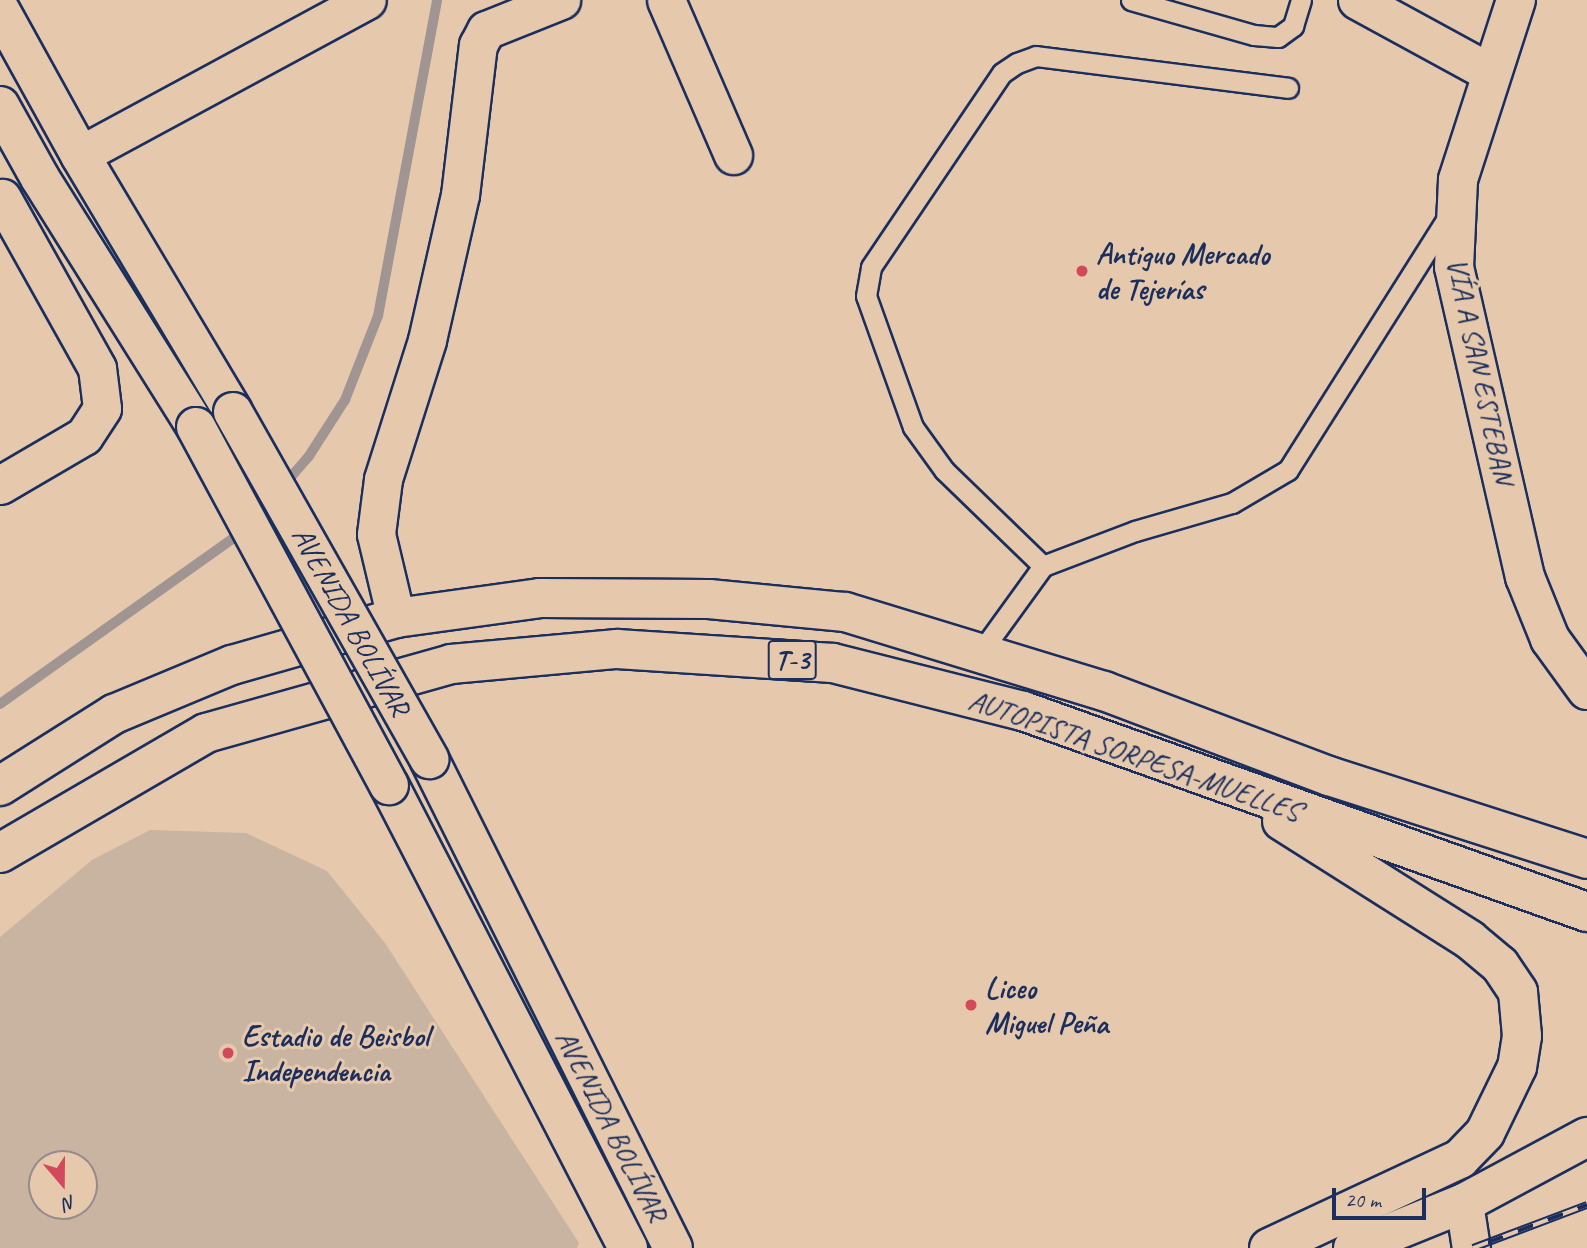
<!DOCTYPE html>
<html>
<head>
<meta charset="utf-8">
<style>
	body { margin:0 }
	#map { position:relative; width:1587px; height:1248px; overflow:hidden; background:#e6c9ad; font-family:Caveat,sans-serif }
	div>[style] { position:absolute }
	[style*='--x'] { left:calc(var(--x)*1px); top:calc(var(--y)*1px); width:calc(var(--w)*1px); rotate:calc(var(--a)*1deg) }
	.green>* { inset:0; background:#c9b3a1 }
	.stream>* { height:10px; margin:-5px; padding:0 5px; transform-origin:5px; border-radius:5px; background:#a09592 }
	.roads { filter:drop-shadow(2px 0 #1b2f5e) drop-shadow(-2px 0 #1b2f5e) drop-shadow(0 2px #1b2f5e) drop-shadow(0 -2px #1b2f5e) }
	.service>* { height:19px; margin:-9.5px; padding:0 9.5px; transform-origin:9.5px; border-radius:9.5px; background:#e6c9ad }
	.minor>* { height:37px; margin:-18.5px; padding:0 18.5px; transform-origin:18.5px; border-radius:18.5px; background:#e6c9ad }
	.tertiary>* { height:38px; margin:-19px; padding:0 19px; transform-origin:19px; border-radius:19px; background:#e6c9ad }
	.primary>* { height:38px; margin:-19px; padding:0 19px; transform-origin:19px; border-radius:19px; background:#e6c9ad }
	.rail>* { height:8px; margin-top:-4px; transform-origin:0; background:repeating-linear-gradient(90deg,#e6c9ad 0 16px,#1b2f5e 0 32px); box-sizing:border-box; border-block:2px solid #1b2f5e }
	.bridges { filter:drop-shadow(2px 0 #1b2f5e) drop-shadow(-2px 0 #1b2f5e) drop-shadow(0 2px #1b2f5e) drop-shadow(0 -2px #1b2f5e) }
	.tertiary-bridge>* { height:38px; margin:-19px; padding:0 19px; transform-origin:19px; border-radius:19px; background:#e6c9ad }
	.dots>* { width:19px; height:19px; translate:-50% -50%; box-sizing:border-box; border:4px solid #e6c9ad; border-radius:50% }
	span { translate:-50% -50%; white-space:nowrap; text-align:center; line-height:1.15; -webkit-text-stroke:6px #e6c9ad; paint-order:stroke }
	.shield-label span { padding:2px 5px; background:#e6c9ad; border:2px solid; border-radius:5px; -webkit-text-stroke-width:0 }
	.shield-label { font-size:28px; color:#1b2f5e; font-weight:700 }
	.poi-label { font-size:30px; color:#1b2f5e; font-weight:700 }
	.left { translate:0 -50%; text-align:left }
	.street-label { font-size:30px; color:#1b2f5e }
	.north { position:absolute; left:28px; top:1150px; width:70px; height:70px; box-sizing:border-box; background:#e6c9ad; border:2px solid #958b8d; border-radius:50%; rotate:160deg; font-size:19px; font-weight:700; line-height:28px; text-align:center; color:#1b2f5e }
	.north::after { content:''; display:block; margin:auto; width:24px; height:32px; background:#d1495b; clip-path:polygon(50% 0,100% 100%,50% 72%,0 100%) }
	.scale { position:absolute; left:1332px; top:1188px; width:94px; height:32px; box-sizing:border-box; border:4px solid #1b2f5e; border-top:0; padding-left:9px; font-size:21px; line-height:24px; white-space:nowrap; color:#1b2f5e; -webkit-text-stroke:5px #e6c9ad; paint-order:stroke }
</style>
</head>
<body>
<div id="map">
	<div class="green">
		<div style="clip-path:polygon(evenodd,150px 830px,246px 833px,327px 871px,385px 943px,579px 1243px,577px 1248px,0 1248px,0 937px,92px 860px,150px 830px,42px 1164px,84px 1164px,84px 1206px,42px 1206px,42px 1164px)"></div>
	</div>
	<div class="stream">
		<div style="--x:283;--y:486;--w:40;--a:-49"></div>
		<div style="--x:309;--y:456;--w:67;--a:-57.3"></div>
		<div style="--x:345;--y:400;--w:90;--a:-68.6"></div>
		<div style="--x:378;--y:316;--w:321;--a:-79.4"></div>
		<div style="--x:0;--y:704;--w:298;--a:-35.4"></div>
	</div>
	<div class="roads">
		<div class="service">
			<div style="--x:1131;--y:0;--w:128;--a:15.9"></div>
			<div style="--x:1254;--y:35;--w:24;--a:5"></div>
			<div style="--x:1278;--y:37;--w:19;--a:-36"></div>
			<div style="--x:1293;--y:26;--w:27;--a:-73"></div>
			<div style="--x:1043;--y:566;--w:138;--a:-135.9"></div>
			<div style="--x:944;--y:470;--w:53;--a:-125.8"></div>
			<div style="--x:913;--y:427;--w:139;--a:-109.7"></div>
			<div style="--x:866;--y:296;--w:29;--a:-80"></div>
			<div style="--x:871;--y:267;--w:234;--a:-56"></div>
			<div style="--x:1002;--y:73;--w:18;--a:-34"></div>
			<div style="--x:1017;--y:63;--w:20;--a:-20"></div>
			<div style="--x:1036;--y:56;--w:254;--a:7.2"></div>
			<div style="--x:980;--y:653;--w:107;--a:-54.1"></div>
			<div style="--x:1043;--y:566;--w:98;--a:-20.8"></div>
			<div style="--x:1135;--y:531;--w:101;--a:-16.1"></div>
			<div style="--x:1232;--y:503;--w:65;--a:-30.5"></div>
			<div style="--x:1288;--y:470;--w:303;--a:-57.7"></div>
		</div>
		<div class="minor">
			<div style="--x:666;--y:0;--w:169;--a:66.6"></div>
			<div style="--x:1357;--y:0;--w:153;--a:28.6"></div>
			<div style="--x:80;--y:155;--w:326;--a:-28.4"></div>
			<div style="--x:0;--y:485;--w:97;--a:-30.3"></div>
			<div style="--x:84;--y:436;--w:33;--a:-57"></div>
			<div style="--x:102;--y:408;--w:40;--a:-97.1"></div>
			<div style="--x:97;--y:368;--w:195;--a:-119.2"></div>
			<div style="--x:396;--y:618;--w:86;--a:-103.4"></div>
			<div style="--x:376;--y:534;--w:55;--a:-82.7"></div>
			<div style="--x:383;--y:479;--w:146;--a:-72.4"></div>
			<div style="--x:427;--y:340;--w:149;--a:-77.2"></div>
			<div style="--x:460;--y:195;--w:151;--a:-83.2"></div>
			<div style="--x:478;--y:45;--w:17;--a:-62"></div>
			<div style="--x:486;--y:30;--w:81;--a:-21.8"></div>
			<div style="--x:1464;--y:1203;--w:46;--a:81.2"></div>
		</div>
		<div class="tertiary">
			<div style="--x:1516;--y:0;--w:189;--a:107.9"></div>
			<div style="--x:1458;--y:180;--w:87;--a:92.6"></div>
			<div style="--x:1454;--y:267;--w:318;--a:77.1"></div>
			<div style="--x:1525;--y:577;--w:67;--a:68"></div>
			<div style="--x:1550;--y:639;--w:63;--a:54"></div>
			<div style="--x:0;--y:10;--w:166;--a:61.1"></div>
			<div style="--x:80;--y:155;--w:299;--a:59.2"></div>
			<div style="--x:0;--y:106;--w:82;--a:60.9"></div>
			<div style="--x:40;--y:178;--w:294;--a:57.9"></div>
			<div style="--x:429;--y:759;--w:546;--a:63.48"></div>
			<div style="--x:389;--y:785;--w:521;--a:62.7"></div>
			<div style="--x:1269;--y:1248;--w:211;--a:-25"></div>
			<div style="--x:1353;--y:1248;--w:120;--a:-22.1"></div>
		</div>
		<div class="primary">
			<div style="--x:0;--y:786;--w:135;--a:-32.3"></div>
			<div style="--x:114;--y:714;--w:128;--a:-22.6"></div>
			<div style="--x:232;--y:665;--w:171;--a:-16"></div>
			<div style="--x:396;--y:618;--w:145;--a:-7.9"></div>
			<div style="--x:540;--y:598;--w:169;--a:0.3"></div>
			<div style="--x:709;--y:599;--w:137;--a:5.5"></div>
			<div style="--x:845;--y:612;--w:271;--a:17"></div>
			<div style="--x:1104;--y:691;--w:241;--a:20.7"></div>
			<div style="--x:1329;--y:776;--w:271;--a:17.8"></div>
			<div style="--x:1282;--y:821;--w:222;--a:32.3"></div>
			<div style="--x:1470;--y:940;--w:39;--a:40"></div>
			<div style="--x:1500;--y:965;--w:32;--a:56"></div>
			<div style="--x:1518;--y:992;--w:44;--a:84.8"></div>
			<div style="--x:1522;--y:1036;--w:31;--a:99"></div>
			<div style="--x:1517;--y:1067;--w:73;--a:115.9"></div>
			<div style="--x:1485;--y:1133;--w:36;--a:134"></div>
			<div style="--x:0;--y:853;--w:238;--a:-30.2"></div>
			<div style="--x:206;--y:733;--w:255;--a:-15.7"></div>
			<div style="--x:451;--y:664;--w:167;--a:-5.2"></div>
			<div style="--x:617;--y:649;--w:216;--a:3.7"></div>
			<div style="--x:833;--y:663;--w:196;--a:14.2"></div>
			<div style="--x:1023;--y:711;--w:599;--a:19.62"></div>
			<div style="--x:1464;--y:1203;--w:140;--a:-28.2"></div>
		</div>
	</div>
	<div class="rail">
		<div style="--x:1473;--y:1248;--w:122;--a:-20.7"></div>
	</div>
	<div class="bridges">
		<div class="tertiary-bridge">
			<div style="--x:233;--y:412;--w:399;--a:60.5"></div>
			<div style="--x:196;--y:427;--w:407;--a:61.7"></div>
		</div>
	</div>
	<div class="dots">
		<div style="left:1082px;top:271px;background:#d1495b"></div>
		<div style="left:971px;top:1005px;background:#d1495b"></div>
		<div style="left:228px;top:1053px;background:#d1495b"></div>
	</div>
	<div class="shield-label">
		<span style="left:792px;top:660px">T-3</span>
	</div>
	<div class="poi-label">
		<span class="left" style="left:1096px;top:271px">Antiguo Mercado<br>de Tejerías</span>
		<span class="left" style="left:985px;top:1005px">Liceo<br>Miguel Peña</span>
		<span class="left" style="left:242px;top:1053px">Estadio de Beisbol<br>Independencia</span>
	</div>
	<div class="street-label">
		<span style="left:1481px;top:371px;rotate:78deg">VÍA A SAN ESTEBAN</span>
		<span style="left:351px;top:621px;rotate:61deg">AVENIDA BOLÍVAR</span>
		<span style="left:1135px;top:755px;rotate:19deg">AUTOPISTA SORPESA-MUELLES</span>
		<span style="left:612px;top:1125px;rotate:63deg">AVENIDA BOLÍVAR</span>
	</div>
	<div class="north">N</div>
	<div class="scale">20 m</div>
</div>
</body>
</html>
